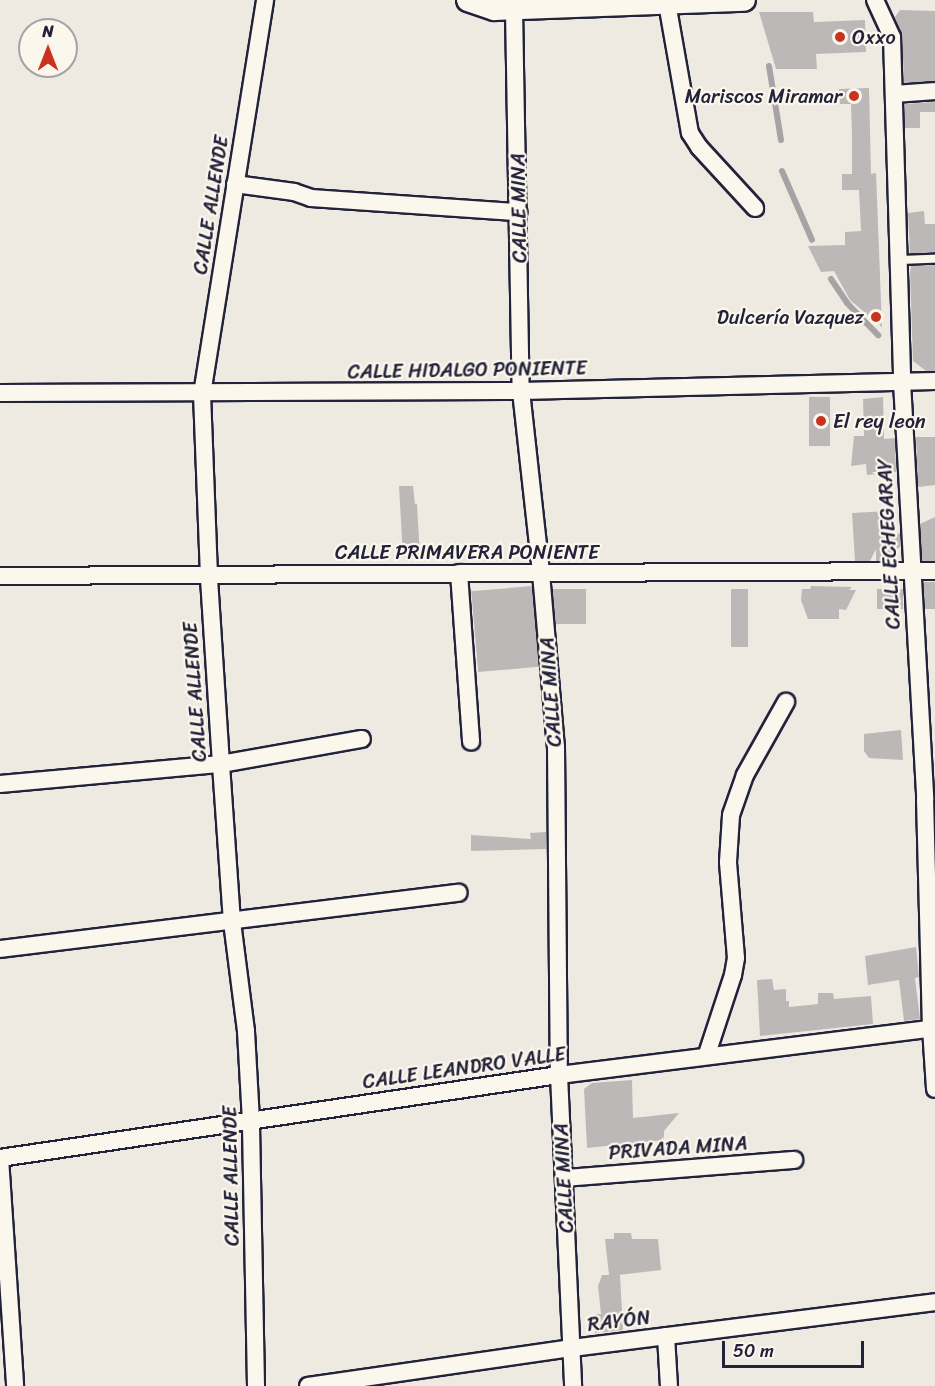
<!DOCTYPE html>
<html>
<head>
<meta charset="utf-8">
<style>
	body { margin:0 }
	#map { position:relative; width:935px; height:1386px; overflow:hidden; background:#eeeae2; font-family:Sriracha,sans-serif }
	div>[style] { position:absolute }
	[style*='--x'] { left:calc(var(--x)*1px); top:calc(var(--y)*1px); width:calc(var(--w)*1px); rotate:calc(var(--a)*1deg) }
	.stream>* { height:6px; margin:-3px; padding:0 3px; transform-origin:3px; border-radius:3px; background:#a6a3a7 }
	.building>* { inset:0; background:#bcb8b8; transform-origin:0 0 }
	.roads { filter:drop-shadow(2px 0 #22223b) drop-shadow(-2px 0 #22223b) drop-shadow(0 2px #22223b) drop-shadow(0 -2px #22223b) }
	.lane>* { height:8px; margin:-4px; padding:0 4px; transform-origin:4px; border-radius:4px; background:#fbf7ec }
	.street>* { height:16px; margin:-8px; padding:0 8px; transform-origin:8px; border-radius:8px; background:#fbf7ec }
	.secondary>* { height:22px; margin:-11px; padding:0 11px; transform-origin:11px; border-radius:11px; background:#fbf7ec }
	.dots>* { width:16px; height:16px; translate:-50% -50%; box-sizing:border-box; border:3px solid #fbf7ec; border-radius:50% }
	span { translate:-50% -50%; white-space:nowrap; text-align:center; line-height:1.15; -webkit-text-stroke:4.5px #fbf7ec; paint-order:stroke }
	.poi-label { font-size:20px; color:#22223b }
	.left { translate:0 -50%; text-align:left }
	.right { translate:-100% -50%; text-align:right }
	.street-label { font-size:20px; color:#22223b }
	.north { position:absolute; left:18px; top:18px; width:60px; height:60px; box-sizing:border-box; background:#fbf7ec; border:2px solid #a4a2a5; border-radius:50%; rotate:0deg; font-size:16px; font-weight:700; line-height:24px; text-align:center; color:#22223b }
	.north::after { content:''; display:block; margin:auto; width:21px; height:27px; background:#c8321e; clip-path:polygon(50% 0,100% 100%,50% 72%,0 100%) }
	.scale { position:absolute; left:722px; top:1341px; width:142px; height:27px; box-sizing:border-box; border:3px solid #22223b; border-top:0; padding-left:8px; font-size:18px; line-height:21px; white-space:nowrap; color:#22223b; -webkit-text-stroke:4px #fbf7ec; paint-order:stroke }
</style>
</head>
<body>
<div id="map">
	<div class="stream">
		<div style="--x:769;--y:66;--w:75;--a:80.8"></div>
		<div style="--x:782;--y:171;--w:75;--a:66.5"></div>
		<div style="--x:831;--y:279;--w:29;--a:56"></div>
		<div style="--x:847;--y:303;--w:45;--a:45.9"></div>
	</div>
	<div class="building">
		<div style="clip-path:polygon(900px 10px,935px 11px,935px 81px,904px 83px,902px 36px,895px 17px)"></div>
		<div style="clip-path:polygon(759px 12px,813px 12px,814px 22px,865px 20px,866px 52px,816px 54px,817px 69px,776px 69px)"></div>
		<div style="clip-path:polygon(869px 88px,871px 174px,876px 173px,882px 327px,850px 300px,834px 271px,821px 272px,808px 246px,845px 245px,845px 232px,861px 231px,859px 190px,842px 190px,842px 174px,852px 174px,852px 135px,851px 104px,840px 104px,839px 89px)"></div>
		<div style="clip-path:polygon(935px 102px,935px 112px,920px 112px,920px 128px,905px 128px,904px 104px)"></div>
		<div style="clip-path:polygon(924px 211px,925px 224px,935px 224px,935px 253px,910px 253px,908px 213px)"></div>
		<div style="clip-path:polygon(935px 265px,935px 371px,926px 371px,913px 361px,910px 273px,911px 266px)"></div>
		<div style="left:809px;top:397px;width:21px;height:49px"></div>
		<div style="clip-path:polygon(883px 397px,884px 439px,895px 438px,896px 472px,867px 475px,866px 464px,851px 466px,854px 436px,864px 436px,863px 399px)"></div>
		<div style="clip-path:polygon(916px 437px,935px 437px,935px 485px,918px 487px)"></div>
		<div style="clip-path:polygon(399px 486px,413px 486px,415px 504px,417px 504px,420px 557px,403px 557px)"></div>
		<div style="clip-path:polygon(889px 511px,891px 537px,900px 533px,901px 546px,883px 561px,876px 561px,876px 549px,870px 561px,855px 561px,852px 513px)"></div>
		<div style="clip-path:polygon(935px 517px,935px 561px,922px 561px,920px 524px)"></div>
		<div style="left:924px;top:582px;width:11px;height:27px"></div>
		<div style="left:532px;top:586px;width:81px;height:61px;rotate:85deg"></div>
		<div style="clip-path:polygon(811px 586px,852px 587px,849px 590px,856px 590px,846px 610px,839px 609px,839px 619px,808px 619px,801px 600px,802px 589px,810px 589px)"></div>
		<div style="left:553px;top:589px;width:33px;height:35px"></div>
		<div style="left:731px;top:589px;width:17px;height:58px"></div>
		<div style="left:877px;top:589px;width:26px;height:20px"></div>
		<div style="clip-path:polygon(901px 730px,903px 760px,869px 758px,864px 751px,864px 734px)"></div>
		<div style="clip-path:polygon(546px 832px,546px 849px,471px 851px,471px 835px,531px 839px,530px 833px)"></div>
		<div style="clip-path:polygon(916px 947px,919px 977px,915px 978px,920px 1019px,904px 1021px,899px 980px,868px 985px,865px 956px)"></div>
		<div style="clip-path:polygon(772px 979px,774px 990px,786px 989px,786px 1001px,789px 1001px,789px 1007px,818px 1004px,818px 993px,833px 993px,834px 999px,871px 996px,873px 1024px,760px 1036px,757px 980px)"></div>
		<div style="clip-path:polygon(632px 1080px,633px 1118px,679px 1113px,664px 1131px,664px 1140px,587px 1148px,584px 1089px,592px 1083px)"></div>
		<div style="clip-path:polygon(614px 1233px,631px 1233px,632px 1239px,658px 1239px,661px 1270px,618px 1275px,620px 1275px,623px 1330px,595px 1333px,595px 1314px,601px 1314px,598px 1286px,602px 1275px,609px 1275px,605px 1239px,614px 1239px)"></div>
	</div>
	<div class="roads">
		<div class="lane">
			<div style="--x:898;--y:260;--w:37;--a:-2"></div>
		</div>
		<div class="street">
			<div style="--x:875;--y:0;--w:41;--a:65.3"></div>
			<div style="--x:892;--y:37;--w:345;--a:88.3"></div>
			<div style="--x:902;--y:382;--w:418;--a:86.8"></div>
			<div style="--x:925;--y:799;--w:229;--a:88.5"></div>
			<div style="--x:931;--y:1028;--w:61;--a:86.2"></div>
			<div style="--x:667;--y:3;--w:132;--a:80"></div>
			<div style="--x:690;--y:133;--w:17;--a:57"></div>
			<div style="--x:699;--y:147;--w:83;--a:47.4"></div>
			<div style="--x:514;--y:9;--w:382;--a:89"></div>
			<div style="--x:521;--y:391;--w:183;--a:83.7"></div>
			<div style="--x:541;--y:573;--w:175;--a:85.1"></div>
			<div style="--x:556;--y:747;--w:328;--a:89.5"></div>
			<div style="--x:559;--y:1075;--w:311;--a:87.4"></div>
			<div style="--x:895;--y:94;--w:40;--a:-4.3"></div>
			<div style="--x:235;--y:184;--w:60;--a:7.7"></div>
			<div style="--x:294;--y:192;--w:18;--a:19"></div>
			<div style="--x:311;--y:198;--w:208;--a:3.9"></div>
			<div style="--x:0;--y:393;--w:521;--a:-0.22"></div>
			<div style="--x:521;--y:391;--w:414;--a:-1.4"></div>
			<div style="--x:459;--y:573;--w:169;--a:85.9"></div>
			<div style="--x:0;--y:576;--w:935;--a:-0.31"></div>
			<div style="--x:0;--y:784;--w:222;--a:-5.2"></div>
			<div style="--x:221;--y:764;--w:143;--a:-10.1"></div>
			<div style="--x:0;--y:949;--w:462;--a:-7"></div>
			<div style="--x:707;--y:1054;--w:83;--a:-71.8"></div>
			<div style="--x:733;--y:975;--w:17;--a:-80"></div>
			<div style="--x:736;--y:958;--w:96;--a:-94.8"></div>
			<div style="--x:728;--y:862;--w:47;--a:-86.3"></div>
			<div style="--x:731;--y:815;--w:42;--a:-70.7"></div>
			<div style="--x:745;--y:775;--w:84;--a:-60.7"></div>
			<div style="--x:0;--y:1158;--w:565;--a:-8.45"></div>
			<div style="--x:559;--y:1075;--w:379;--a:-7.1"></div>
			<div style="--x:0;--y:1158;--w:228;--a:86.2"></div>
			<div style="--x:565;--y:1178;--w:230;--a:-4.5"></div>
			<div style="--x:666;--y:1336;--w:50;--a:86.6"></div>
			<div style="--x:256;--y:1386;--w:265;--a:-91.1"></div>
			<div style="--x:251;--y:1121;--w:90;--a:-93.2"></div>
			<div style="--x:246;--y:1031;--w:110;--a:-97.3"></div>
			<div style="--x:232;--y:922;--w:158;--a:-94"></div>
			<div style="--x:221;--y:764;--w:188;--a:-93.7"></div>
			<div style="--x:209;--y:576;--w:182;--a:-92.2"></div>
			<div style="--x:202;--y:394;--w:399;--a:-80.9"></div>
			<div style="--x:308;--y:1386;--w:267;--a:-8.2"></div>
			<div style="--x:572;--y:1348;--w:366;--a:-7.2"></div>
		</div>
		<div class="secondary">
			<div style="--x:468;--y:0;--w:28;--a:19"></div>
			<div style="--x:494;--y:9;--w:250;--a:-2.1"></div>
		</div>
	</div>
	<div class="dots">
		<div style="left:840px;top:37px;background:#c8321e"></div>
		<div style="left:854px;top:96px;background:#c8321e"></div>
		<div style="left:876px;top:317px;background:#c8321e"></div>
		<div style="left:821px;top:421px;background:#c8321e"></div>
	</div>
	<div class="poi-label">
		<span class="left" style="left:852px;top:37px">Oxxo</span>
		<span class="right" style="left:842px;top:96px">Mariscos Miramar</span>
		<span class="right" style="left:864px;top:317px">Dulcería Vazquez</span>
		<span class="left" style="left:833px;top:421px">El rey leon</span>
	</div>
	<div class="street-label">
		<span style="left:211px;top:205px;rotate:-81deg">CALLE ALLENDE</span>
		<span style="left:519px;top:208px;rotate:-91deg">CALLE MINA</span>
		<span style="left:467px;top:370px;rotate:-1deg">CALLE HIDALGO PONIENTE</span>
		<span style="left:889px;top:544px;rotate:-93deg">CALLE ECHEGARAY</span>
		<span style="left:467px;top:552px">CALLE PRIMAVERA PONIENTE</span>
		<span style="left:195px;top:692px;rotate:-94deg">CALLE ALLENDE</span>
		<span style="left:551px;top:692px;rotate:-94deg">CALLE MINA</span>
		<span style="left:464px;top:1068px;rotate:-8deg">CALLE LEANDRO VALLE</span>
		<span style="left:678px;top:1148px;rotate:-4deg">PRIVADA MINA</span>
		<span style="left:231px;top:1176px;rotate:-91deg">CALLE ALLENDE</span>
		<span style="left:564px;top:1178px;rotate:-93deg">CALLE MINA</span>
		<span style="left:619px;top:1321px;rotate:-7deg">RAYÓN</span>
	</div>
	<div class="north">N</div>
	<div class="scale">50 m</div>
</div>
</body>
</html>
